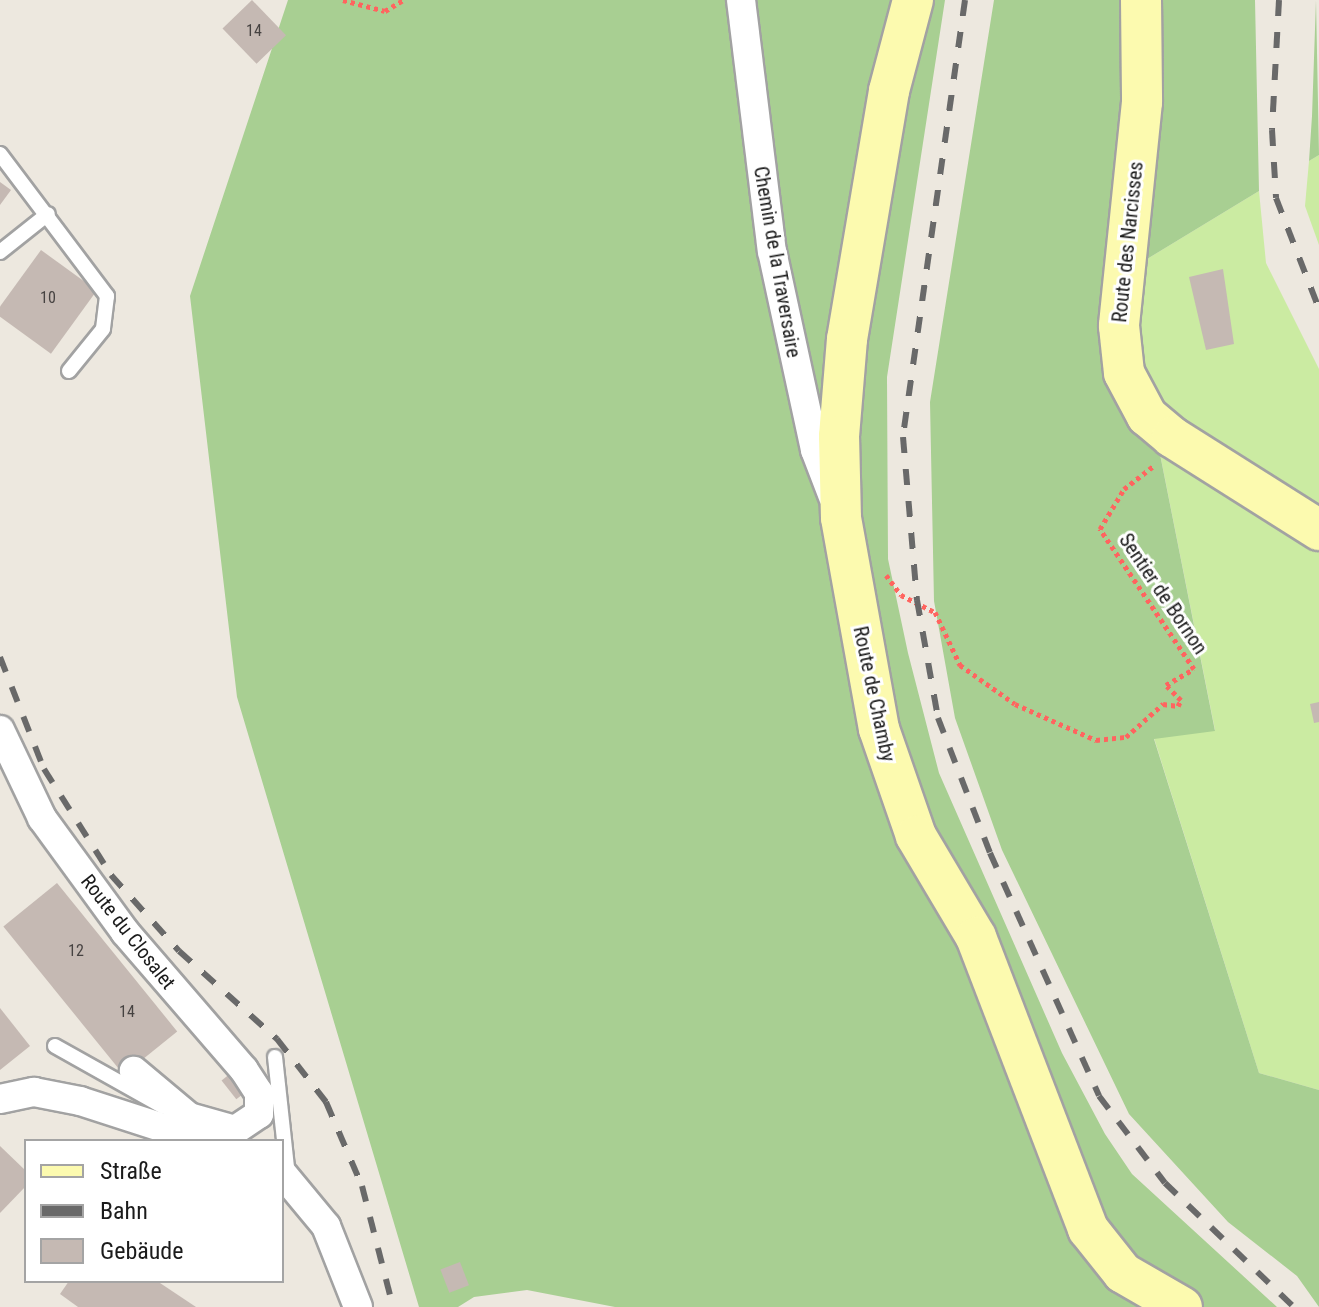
<!DOCTYPE html>
<html>
<head>
<meta charset="utf-8">
<style>
	body { margin:0 }
	#map { position:relative; width:1319px; height:1307px; overflow:hidden; background:#ede8df; font-family:"Roboto Condensed",sans-serif }
	div>[style] { position:absolute }
	[style*='--x'] { left:calc(var(--x)*1px); top:calc(var(--y)*1px); width:calc(var(--w)*1px); rotate:calc(var(--a)*1deg) }
	.grass>* { inset:0; background:#cbeba2 }
	.forest>* { inset:0; background:#a8cf92 }
	.building>* { inset:0; background:#c5b9b3; transform-origin:0 0 }
	.path>* { height:5px; margin-top:-2.5px; transform-origin:0; background:repeating-linear-gradient(90deg,#ff645f 0 4px,transparent 0 8px) }
	.roads { filter:drop-shadow(2px 0 #a2a2a2) drop-shadow(-2px 0 #a2a2a2) drop-shadow(0 2px #a2a2a2) drop-shadow(0 -2px #a2a2a2) }
	.lane>* { height:14px; margin:-7px; padding:0 7px; transform-origin:7px; border-radius:7px; background:#fff }
	.street>* { height:28px; margin:-14px; padding:0 14px; transform-origin:14px; border-radius:14px; background:#fff }
	.secondary>* { height:40px; margin:-20px; padding:0 20px; transform-origin:20px; border-radius:20px; background:#fcfaaf }
	.rail>* { height:6px; margin-top:-3px; transform-origin:0; background:repeating-linear-gradient(90deg,#696969 0 16px,transparent 0 32px) }
	span { translate:-50% -50%; white-space:nowrap; text-align:center; line-height:1.15; -webkit-text-stroke:6px #fff; paint-order:stroke }
	.number-label { font-size:16px; color:#464241 }
	.number-label span { -webkit-text-stroke-width:0 }
	.street-label { font-size:20px; color:#1b1b1b }
	.legend { position:absolute; left:24px; top:1139px; width:260px; height:144px; box-sizing:border-box; background:#fff; border:2px solid #a4a4a4; margin:0; padding:10px 14px; list-style:none; font-size:24px; color:#1b1b1b }
	.legend li { display:flex; align-items:center; gap:16px; height:40px }
	.legend b { width:40px; border:2px solid #a4a4a4 }
</style>
</head>
<body>
<div id="map">
	<div class="grass">
		<div style="clip-path:polygon(1319px 155px,1319px 245px,1305px 206px,1309px 161px)"></div>
		<div style="clip-path:polygon(1259px 191px,1266px 263px,1319px 369px,1319px 1090px,1259px 1073px,1154px 738px,1215px 730px,1124px 273px)"></div>
	</div>
	<div class="forest">
		<div style="clip-path:polygon(288px 0,945px 0,887px 377px,888px 559px,908px 653px,939px 773px,1062px 1053px,1105px 1134px,1132px 1174px,1277px 1307px,615px 1307px,527px 1290px,474px 1297px,458px 1307px,419px 1307px,237px 697px,190px 296px)"></div>
		<div style="clip-path:polygon(994px 0,1255px 0,1259px 191px,1124px 273px,1215px 731px,1154px 739px,1259px 1073px,1319px 1090px,1319px 1307px,1297px 1276px,1228px 1222px,1129px 1114px,1002px 850px,955px 718px,934px 601px,930px 402px)"></div>
		<div style="clip-path:polygon(1316px 0,1319px 155px,1309px 161px,1312px 116px)"></div>
	</div>
	<div class="building">
		<div style="left:252px;top:0;width:49px;height:41px;rotate:46deg"></div>
		<div style="clip-path:polygon(0 182px,11px 190px,0 205px)"></div>
		<div style="left:41px;top:250px;width:69px;height:78px;rotate:36deg"></div>
		<div style="clip-path:polygon(1223px 269px,1234px 344px,1206px 350px,1189px 277px)"></div>
		<div style="clip-path:polygon(1319px 702px,1319px 722px,1314px 723px,1310px 704px)"></div>
		<div style="left:57px;top:883px;width:191px;height:69px;rotate:51deg"></div>
		<div style="clip-path:polygon(0 1008px,30px 1046px,0 1070px)"></div>
		<div style="left:231px;top:1073px;width:24px;height:12px;rotate:52deg"></div>
		<div style="clip-path:polygon(0 1146px,26px 1171px,26px 1186px,0 1213px)"></div>
		<div style="left:460px;top:1262px;width:25px;height:21px;rotate:69deg"></div>
		<div style="clip-path:polygon(69px 1281px,157px 1281px,196px 1307px,78px 1307px,60px 1294px)"></div>
	</div>
	<div class="path">
		<div style="--x:343;--y:0;--w:43;--a:14.7"></div>
		<div style="--x:385;--y:11;--w:21;--a:-31"></div>
		<div style="--x:886;--y:575;--w:25;--a:53"></div>
		<div style="--x:901;--y:595;--w:38;--a:27"></div>
		<div style="--x:935;--y:612;--w:59;--a:64.7"></div>
		<div style="--x:960;--y:665;--w:67;--a:35.3"></div>
		<div style="--x:1015;--y:704;--w:89;--a:24"></div>
		<div style="--x:1096;--y:740;--w:30;--a:-6"></div>
		<div style="--x:1126;--y:737;--w:50;--a:-41.7"></div>
		<div style="--x:1163;--y:704;--w:15;--a:8"></div>
		<div style="--x:1178;--y:706;--w:7;--a:-63"></div>
		<div style="--x:1181;--y:700;--w:21;--a:-135"></div>
		<div style="--x:1166;--y:685;--w:32;--a:-30"></div>
		<div style="--x:1194;--y:669;--w:169;--a:-123.9"></div>
		<div style="--x:1100;--y:529;--w:47;--a:-59"></div>
		<div style="--x:1124;--y:489;--w:39;--a:-38"></div>
	</div>
	<div class="roads">
		<div class="lane">
			<div style="--x:0;--y:154;--w:178;--a:53"></div>
			<div style="--x:107;--y:296;--w:33;--a:97"></div>
			<div style="--x:103;--y:329;--w:54;--a:129"></div>
			<div style="--x:0;--y:252;--w:61;--a:-38.4"></div>
			<div style="--x:55;--y:1046;--w:123;--a:29.3"></div>
			<div style="--x:275;--y:1057;--w:120;--a:83.8"></div>
		</div>
		<div class="street">
			<div style="--x:741;--y:0;--w:253;--a:83"></div>
			<div style="--x:772;--y:251;--w:204;--a:77.8"></div>
			<div style="--x:815;--y:450;--w:50;--a:69"></div>
			<div style="--x:0;--y:730;--w:98;--a:64.5"></div>
			<div style="--x:42;--y:818;--w:141;--a:53.9"></div>
			<div style="--x:125;--y:932;--w:182;--a:49.2"></div>
			<div style="--x:244;--y:1070;--w:27;--a:57"></div>
			<div style="--x:259;--y:1093;--w:21;--a:90"></div>
			<div style="--x:259;--y:1114;--w:29;--a:146"></div>
			<div style="--x:235;--y:1130;--w:48;--a:-164.2"></div>
			<div style="--x:189;--y:1117;--w:72;--a:-140.1"></div>
			<div style="--x:0;--y:1099;--w:35;--a:-12"></div>
			<div style="--x:34;--y:1092;--w:47;--a:11.1"></div>
			<div style="--x:80;--y:1101;--w:130;--a:17.9"></div>
			<div style="--x:282;--y:1173;--w:69;--a:50.3"></div>
			<div style="--x:326;--y:1226;--w:87;--a:68.4"></div>
		</div>
		<div class="secondary">
			<div style="--x:913;--y:0;--w:94;--a:104.8"></div>
			<div style="--x:889;--y:91;--w:252;--a:99.6"></div>
			<div style="--x:847;--y:339;--w:97;--a:94.7"></div>
			<div style="--x:839;--y:436;--w:82;--a:88.6"></div>
			<div style="--x:841;--y:518;--w:214;--a:79.8"></div>
			<div style="--x:879;--y:729;--w:113;--a:70.9"></div>
			<div style="--x:916;--y:836;--w:117;--a:59.3"></div>
			<div style="--x:976;--y:937;--w:313;--a:69"></div>
			<div style="--x:1088;--y:1229;--w:56;--a:51.5"></div>
			<div style="--x:1123;--y:1273;--w:68;--a:30"></div>
			<div style="--x:1141;--y:0;--w:102;--a:89.4"></div>
			<div style="--x:1142;--y:102;--w:225;--a:95.9"></div>
			<div style="--x:1119;--y:326;--w:47;--a:83.9"></div>
			<div style="--x:1124;--y:373;--w:49;--a:61.9"></div>
			<div style="--x:1147;--y:416;--w:33;--a:40"></div>
			<div style="--x:1172;--y:437;--w:174;--a:32.3"></div>
		</div>
	</div>
	<div class="rail">
		<div style="--x:965;--y:0;--w:441;--a:98.1"></div>
		<div style="--x:903;--y:437;--w:164;--a:85.1"></div>
		<div style="--x:917;--y:600;--w:120;--a:79.9"></div>
		<div style="--x:938;--y:718;--w:145;--a:68.9"></div>
		<div style="--x:990;--y:853;--w:266;--a:65.8"></div>
		<div style="--x:1099;--y:1096;--w:109;--a:52.8"></div>
		<div style="--x:1165;--y:1183;--w:179;--a:43.9"></div>
		<div style="--x:1279;--y:0;--w:130;--a:93.1"></div>
		<div style="--x:1272;--y:130;--w:68;--a:86.6"></div>
		<div style="--x:1276;--y:198;--w:119;--a:68.8"></div>
		<div style="--x:0;--y:657;--w:120;--a:68.6"></div>
		<div style="--x:44;--y:769;--w:125;--a:57.7"></div>
		<div style="--x:111;--y:875;--w:102;--a:48.2"></div>
		<div style="--x:179;--y:951;--w:132;--a:41.9"></div>
		<div style="--x:277;--y:1039;--w:80;--a:52.1"></div>
		<div style="--x:326;--y:1102;--w:91;--a:66.8"></div>
		<div style="--x:362;--y:1186;--w:125;--a:75.6"></div>
	</div>
	<div class="number-label">
		<span style="left:254px;top:31px">14</span>
		<span style="left:48px;top:298px">10</span>
		<span style="left:76px;top:951px">12</span>
		<span style="left:127px;top:1012px">14</span>
	</div>
	<div class="street-label">
		<span style="left:1128px;top:242px;rotate:-84deg">Route des Narcisses</span>
		<span style="left:777px;top:262px;rotate:80deg">Chemin de la Traversaire</span>
		<span style="left:1163px;top:594px;rotate:56deg">Sentier de Bornon</span>
		<span style="left:874px;top:694px;rotate:78deg">Route de Chamby</span>
		<span style="left:128px;top:932px;rotate:52deg">Route du Closalet</span>
	</div>
	<ul class="legend">
	<li><b style="height:10px;background:#fcfaaf"></b>Straße</li>
	<li><b style="height:10px;background:#696969"></b>Bahn</li>
	<li><b style="height:22px;background:#c5b9b3"></b>Gebäude</li>
	</ul>
</div>
</body>
</html>
